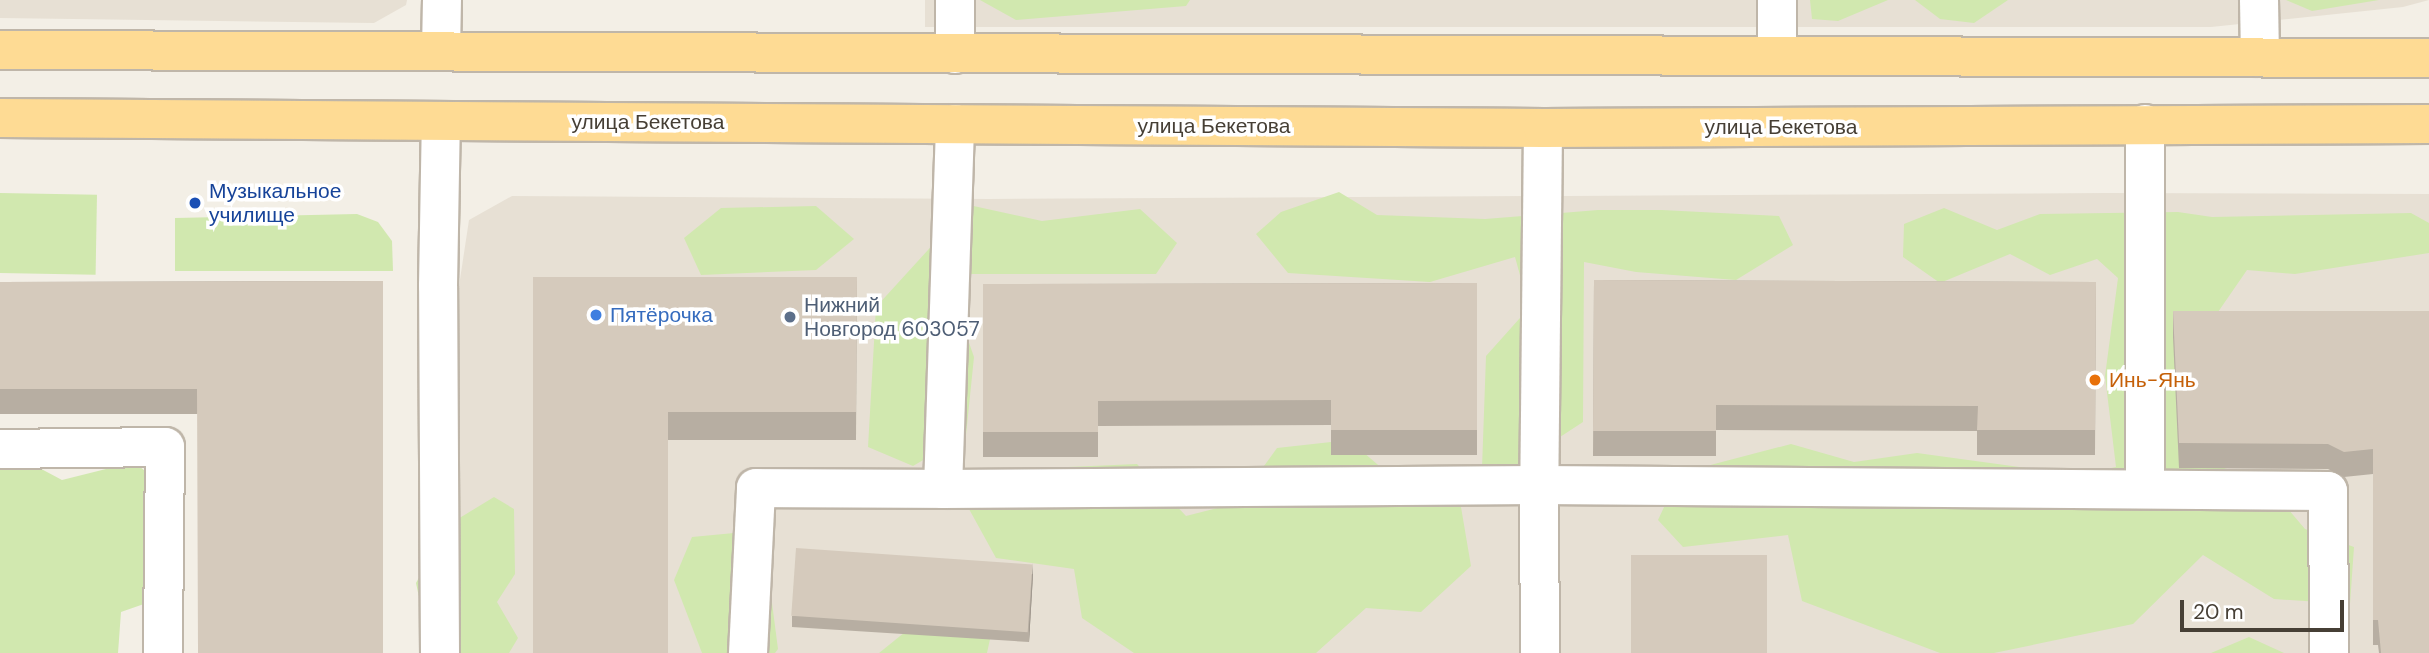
<!DOCTYPE html>
<html>
<head>
<meta charset="utf-8">
<style>
	body { margin:0 }
	#map { position:relative; width:2429px; height:653px; overflow:hidden; background:#f3efe6; font-family:"DM Sans",sans-serif }
	div>[style] { position:absolute }
	[style*='--x'] { left:calc(var(--x)*1px); top:calc(var(--y)*1px); width:calc(var(--w)*1px); rotate:calc(var(--a)*1deg) }
	.residential>* { inset:0; background:#e7e0d4 }
	.green>* { inset:0; background:#d1e8af; transform-origin:0 0 }
	.roads { filter:drop-shadow(2px 0 #bfb6a9) drop-shadow(-2px 0 #bfb6a9) drop-shadow(0 2px #bfb6a9) drop-shadow(0 -2px #bfb6a9) }
	.minor>* { height:38px; margin:-19px; padding:0 19px; transform-origin:19px; border-radius:19px; background:#fff }
	.major>* { height:38px; margin:-19px; padding:0 19px; transform-origin:19px; border-radius:19px; background:#fedb94 }
	.wall>* { inset:0; background:#b7aea2 }
	.shaded-wall>* { inset:0; background:#958d84 }
	.building>* { inset:0; background:#d5cabc; transform-origin:0 0 }
	.dots>* { width:19px; height:19px; translate:-50% -50%; box-sizing:border-box; border:4px solid #fff; border-radius:50% }
	span { translate:-50% -50%; white-space:nowrap; text-align:center; line-height:1.15; -webkit-text-stroke:7px #fff; paint-order:stroke }
	.street-label { font-size:21px; color:#463f35 }
	.transit-label { font-size:21px; color:#164399 }
	.left { translate:0 -50%; text-align:left }
	.service-label { font-size:21px; color:#4e5e75 }
	.shop-label { font-size:21px; color:#366cbe }
	.food-label { font-size:21px; color:#c56008 }
	.scale { position:absolute; left:2180px; top:600px; width:164px; height:32px; box-sizing:border-box; border:4px solid #463f35; border-top:0; padding-left:9px; font-size:21px; line-height:24px; white-space:nowrap; color:#463f35; -webkit-text-stroke:5px #fff; paint-order:stroke }
</style>
</head>
<body>
<div id="map">
	<div class="residential">
		<div style="clip-path:polygon(0 0,407px 0,406px 5px,374px 23px,0 18px)"></div>
		<div style="clip-path:polygon(925px 0,2429px 0,2403px 7px,2211px 27px,925px 27px)"></div>
		<div style="clip-path:polygon(2106px 193px,2429px 194px,2429px 653px,461px 653px,459px 286px,469px 220px,512px 196px,989px 199px)"></div>
	</div>
	<div class="green">
		<div style="clip-path:polygon(980px 0,1190px 0,1186px 6px,1016px 20px)"></div>
		<div style="clip-path:polygon(1810px 0,1888px 0,1838px 21px,1812px 19px)"></div>
		<div style="clip-path:polygon(1915px 0,2008px 0,1974px 23px,1940px 19px)"></div>
		<div style="clip-path:polygon(2286px 0,2379px 0,2312px 11px)"></div>
		<div style="clip-path:polygon(1339px 192px,1377px 215px,1485px 219px,1598px 210px,1662px 210px,1779px 216px,1793px 245px,1736px 280px,1636px 272px,1584px 262px,1583px 422px,1514px 467px,1482px 468px,1486px 356px,1529px 308px,1515px 257px,1430px 282px,1288px 273px,1256px 234px,1281px 212px)"></div>
		<div style="left:0;top:193px;width:97px;height:80px;rotate:1deg"></div>
		<div style="clip-path:polygon(969px 205px,1042px 221px,1140px 209px,1177px 243px,1156px 274px,971px 274px,958px 311px,974px 357px,966px 435px,913px 466px,868px 447px,876px 307px)"></div>
		<div style="clip-path:polygon(816px 206px,854px 239px,816px 270px,701px 275px,684px 238px,721px 208px)"></div>
		<div style="clip-path:polygon(1944px 208px,1997px 230px,2040px 214px,2178px 212px,2212px 217px,2411px 213px,2429px 223px,2429px 253px,2295px 274px,2247px 270px,2198px 341px,2210px 463px,2266px 483px,2305px 529px,2354px 547px,2350px 604px,2274px 599px,2203px 555px,2133px 624px,1994px 653px,1940px 653px,1802px 601px,1788px 535px,1683px 547px,1658px 520px,1680px 473px,1791px 444px,1854px 462px,1917px 453px,2078px 475px,2116px 467px,2105px 376px,2118px 278px,2097px 259px,2050px 275px,2010px 254px,1940px 283px,1903px 257px,1904px 224px)"></div>
		<div style="clip-path:polygon(357px 214px,378px 222px,392px 241px,393px 271px,175px 271px,175px 218px)"></div>
		<div style="clip-path:polygon(1349px 440px,1391px 476px,1461px 507px,1471px 566px,1421px 612px,1366px 608px,1316px 653px,1134px 653px,1082px 618px,1074px 569px,996px 558px,969px 509px,1000px 470px,1137px 464px,1186px 516px,1237px 503px,1277px 448px)"></div>
		<div style="clip-path:polygon(0 447px,62px 480px,134px 462px,183px 502px,181px 591px,121px 612px,118px 653px,0 653px)"></div>
		<div style="clip-path:polygon(494px 497px,514px 509px,515px 574px,497px 602px,518px 638px,509px 653px,431px 653px,416px 583px,448px 525px)"></div>
		<div style="clip-path:polygon(734px 533px,769px 580px,778px 649px,775px 653px,702px 653px,674px 580px,692px 537px)"></div>
		<div style="clip-path:polygon(920px 620px,992px 630px,987px 653px,879px 653px)"></div>
		<div style="clip-path:polygon(2249px 637px,2284px 653px,2211px 653px)"></div>
	</div>
	<div class="roads">
		<div class="minor">
			<div style="--x:955;--y:0;--w:54;--a:90"></div>
			<div style="--x:2259;--y:0;--w:57;--a:89"></div>
			<div style="--x:441;--y:51;--w:51;--a:-88.9"></div>
			<div style="--x:1777;--y:56;--w:56;--a:-90"></div>
			<div style="--x:1543;--y:128;--w:357;--a:90.6"></div>
			<div style="--x:1539;--y:485;--w:789;--a:0.44"></div>
			<div style="--x:2328;--y:491;--w:162;--a:89.6"></div>
			<div style="--x:0;--y:449;--w:165;--a:-0.7"></div>
			<div style="--x:165;--y:447;--w:206;--a:90.6"></div>
			<div style="--x:943;--y:489;--w:596;--a:-0.38"></div>
			<div style="--x:1539;--y:485;--w:168;--a:89.7"></div>
			<div style="--x:2145;--y:489;--w:365;--a:-90"></div>
			<div style="--x:440;--y:653;--w:367;--a:-90.3"></div>
			<div style="--x:438;--y:286;--w:164;--a:-89"></div>
			<div style="--x:748;--y:653;--w:165;--a:-87.2"></div>
			<div style="--x:756;--y:488;--w:187;--a:0.3"></div>
			<div style="--x:943;--y:489;--w:365;--a:-88.1"></div>
		</div>
		<div class="major">
			<div style="--x:0;--y:50;--w:2429;--a:0.19"></div>
			<div style="--x:0;--y:118;--w:1543;--a:0.37"></div>
			<div style="--x:1543;--y:128;--w:886;--a:-0.26"></div>
		</div>
	</div>
	<div class="wall">
		<div style="clip-path:polygon(533px 277px,857px 277px,856px 440px,668px 440px)"></div>
		<div style="clip-path:polygon(1594px 280px,2096px 282px,2095px 455px,1977px 455px,1977px 431px,1716px 430px,1716px 456px,1593px 456px)"></div>
		<div style="clip-path:polygon(383px 281px,197px 414px,0 414px,0 282px)"></div>
		<div style="clip-path:polygon(1477px 283px,1477px 455px,1331px 455px,1331px 425px,1098px 426px,1098px 457px,983px 457px,983px 284px)"></div>
		<div style="clip-path:polygon(2173px 311px,2429px 311px,2429px 653px,2379px 653px,2378px 645px,2373px 645px,2373px 474px,2344px 477px,2328px 469px,2179px 468px,2173px 337px)"></div>
		<div style="clip-path:polygon(1033px 574px,1029px 642px,792px 627px,792px 616px)"></div>
	</div>
	<div class="shaded-wall">
		<div style="clip-path:polygon(1033px 563px,1033px 574px,1029px 642px,1029px 630px)"></div>
	</div>
	<div class="building">
		<div style="clip-path:polygon(533px 277px,857px 277px,856px 412px,668px 412px,668px 653px,533px 653px)"></div>
		<div style="clip-path:polygon(1594px 280px,2096px 282px,2095px 430px,1977px 430px,1978px 406px,1716px 405px,1716px 431px,1593px 431px)"></div>
		<div style="clip-path:polygon(383px 281px,383px 653px,198px 653px,197px 389px,0 389px,0 282px)"></div>
		<div style="clip-path:polygon(1477px 283px,1477px 430px,1331px 430px,1331px 400px,1098px 401px,1098px 432px,983px 432px,983px 284px)"></div>
		<div style="clip-path:polygon(2173px 311px,2429px 311px,2429px 653px,2381px 653px,2378px 620px,2373px 620px,2373px 449px,2344px 452px,2328px 444px,2179px 443px)"></div>
		<div style="left:796px;top:548px;width:237px;height:68px;rotate:4deg"></div>
		<div style="left:1631px;top:555px;width:136px;height:98px"></div>
	</div>
	<div class="dots">
		<div style="left:195px;top:203px;background:#1a4fb4"></div>
		<div style="left:596px;top:315px;background:#3f7fe0"></div>
		<div style="left:790px;top:317px;background:#5c6f8a"></div>
		<div style="left:2095px;top:380px;background:#e8710a"></div>
	</div>
	<div class="street-label">
		<span style="left:648px;top:122px">улица Бекетова</span>
		<span style="left:1214px;top:126px">улица Бекетова</span>
		<span style="left:1781px;top:127px">улица Бекетова</span>
	</div>
	<div class="transit-label">
		<span class="left" style="left:209px;top:203px">Музыкальное<br>училище</span>
	</div>
	<div class="service-label">
		<span class="left" style="left:804px;top:317px">Нижний<br>Новгород 603057</span>
	</div>
	<div class="shop-label">
		<span class="left" style="left:610px;top:315px">Пятёрочка</span>
	</div>
	<div class="food-label">
		<span class="left" style="left:2109px;top:380px">Инь-Янь</span>
	</div>
	<div class="scale">20 m</div>
</div>
</body>
</html>
